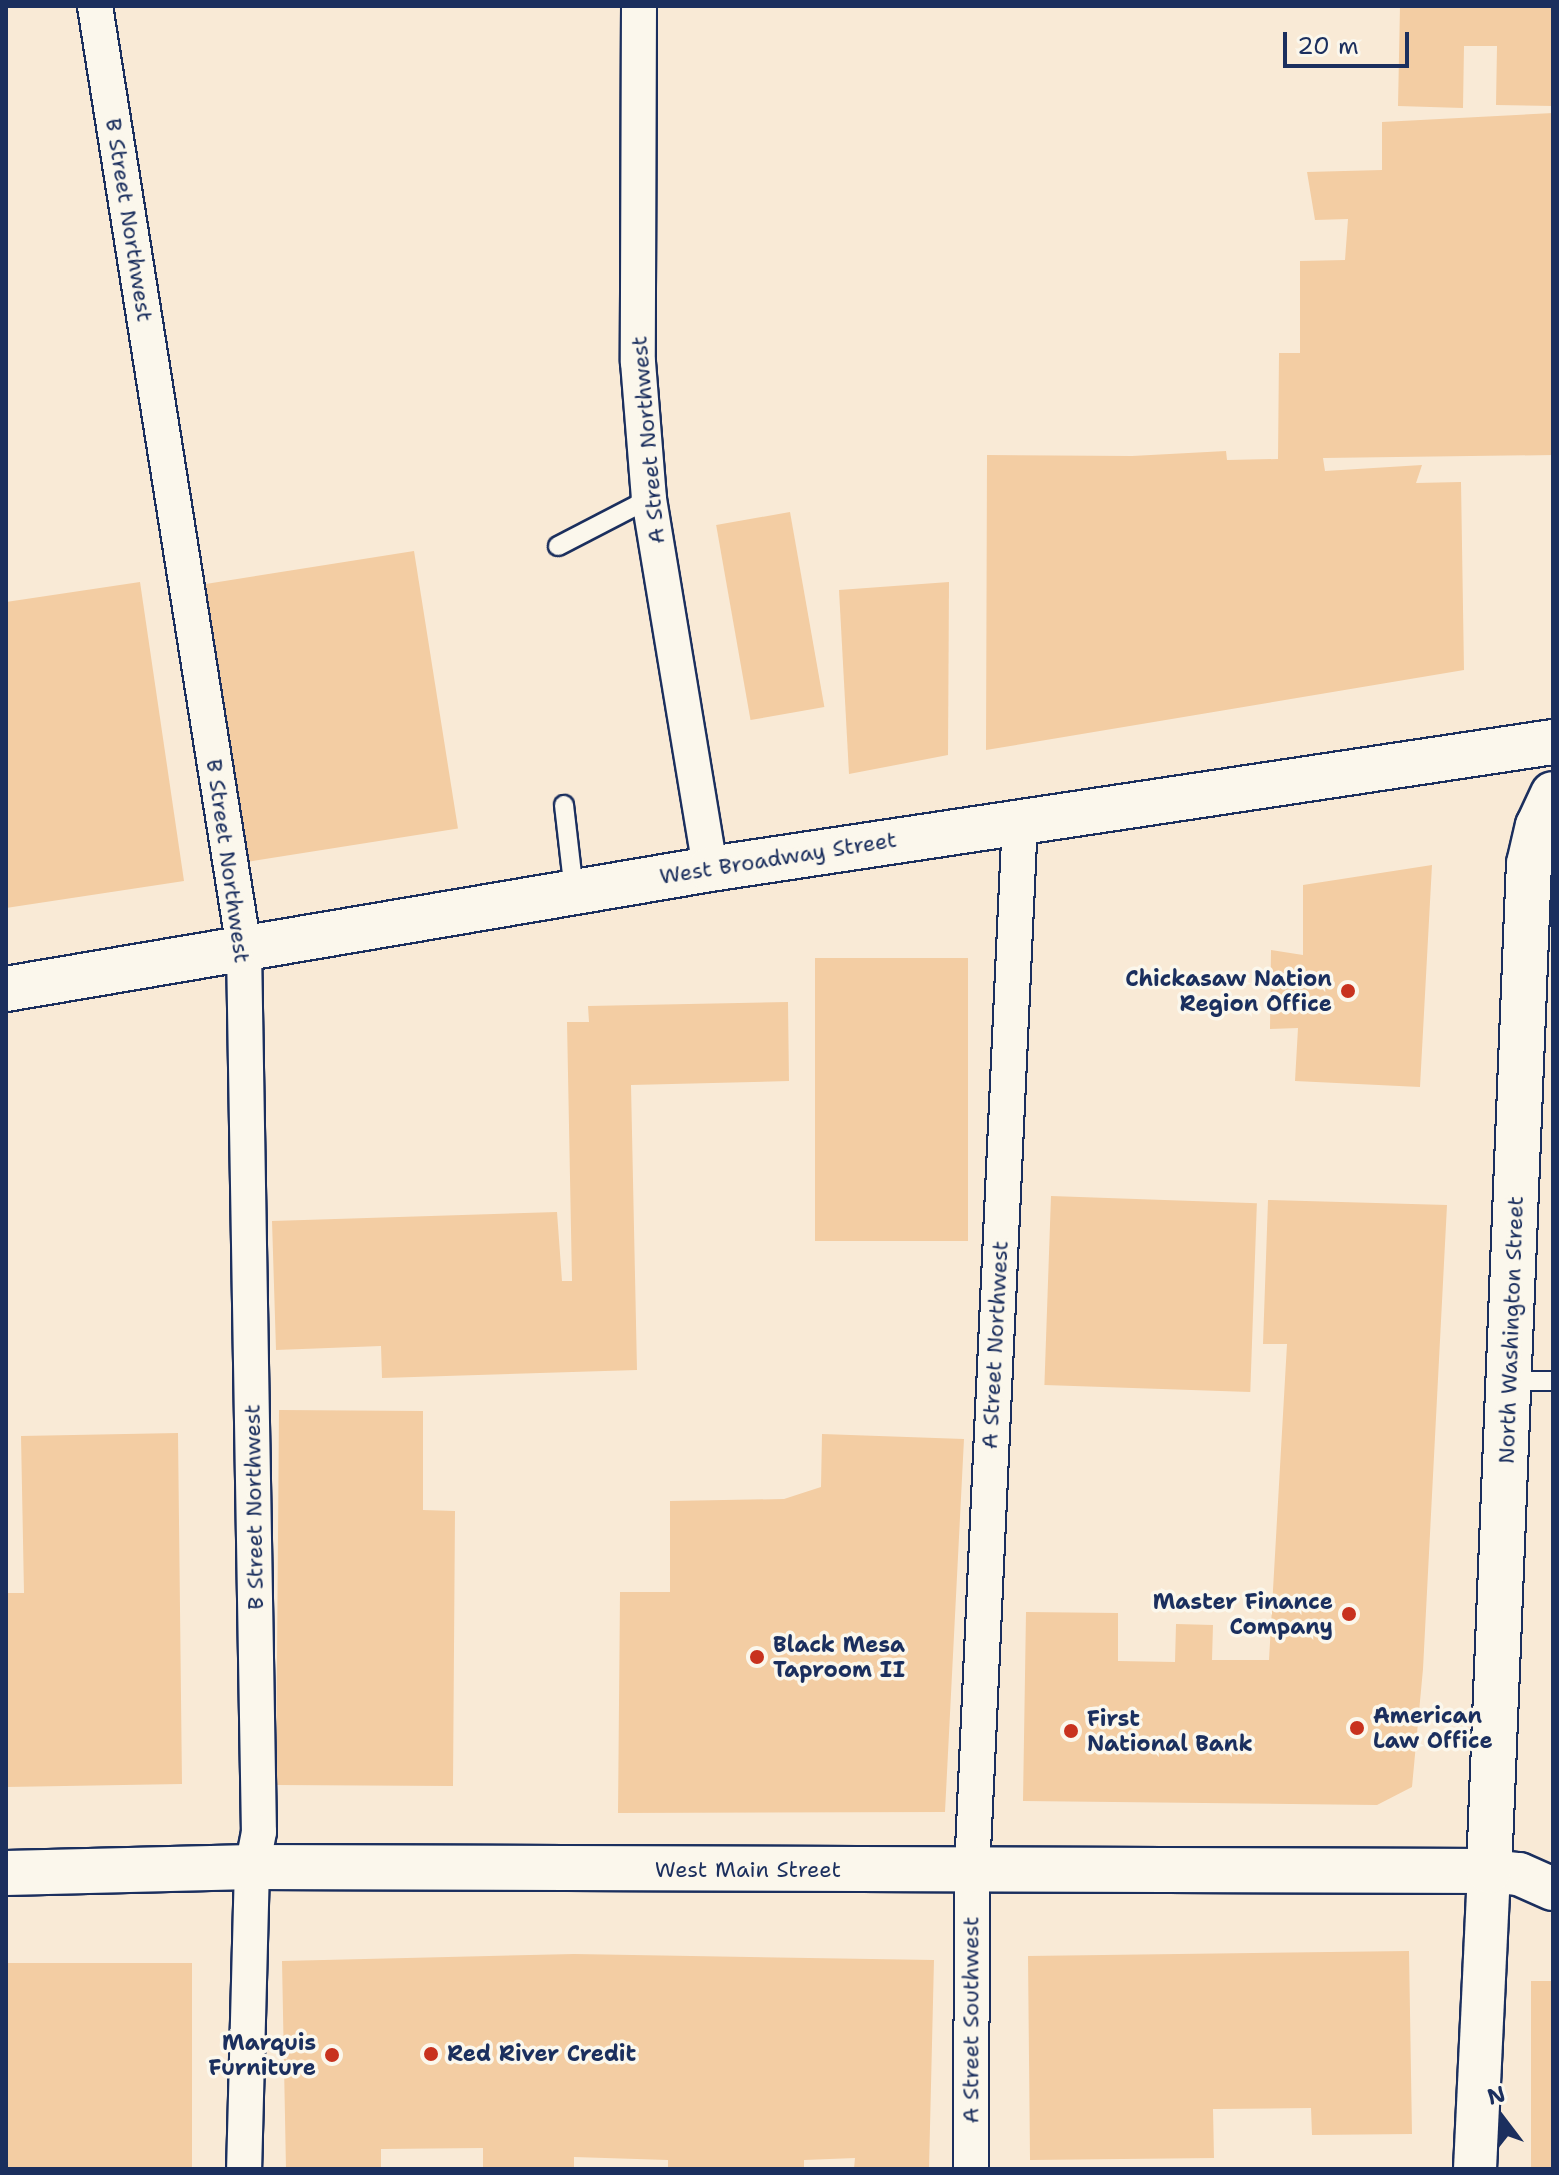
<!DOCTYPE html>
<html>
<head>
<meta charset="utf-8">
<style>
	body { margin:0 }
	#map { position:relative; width:1559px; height:2175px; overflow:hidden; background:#f9ead6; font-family:"Shantell Sans",sans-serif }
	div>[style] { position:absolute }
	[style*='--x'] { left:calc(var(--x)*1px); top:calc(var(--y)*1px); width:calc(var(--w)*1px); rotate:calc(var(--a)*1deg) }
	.building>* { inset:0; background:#f3cda3; transform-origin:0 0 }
	.roads { filter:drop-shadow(2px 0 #1b2f5e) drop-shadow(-2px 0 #1b2f5e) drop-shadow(0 2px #1b2f5e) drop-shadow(0 -2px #1b2f5e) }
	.service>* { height:18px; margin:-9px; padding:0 9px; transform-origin:9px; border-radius:9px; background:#fbf7ec }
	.minor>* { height:34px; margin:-17px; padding:0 17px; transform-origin:17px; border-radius:17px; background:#fbf7ec }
	.tertiary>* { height:42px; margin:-21px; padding:0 21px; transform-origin:21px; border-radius:21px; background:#fbf7ec }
	.secondary>* { height:44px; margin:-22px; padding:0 22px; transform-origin:22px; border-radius:22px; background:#fbf7ec }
	.dots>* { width:22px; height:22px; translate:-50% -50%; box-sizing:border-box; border:4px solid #fbf7ec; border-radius:50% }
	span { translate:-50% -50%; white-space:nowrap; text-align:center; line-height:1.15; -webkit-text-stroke:7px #fbf7ec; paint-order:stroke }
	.street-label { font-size:22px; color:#1b2f5e }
	.poi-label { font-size:22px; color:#1b2f5e; font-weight:700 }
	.right { translate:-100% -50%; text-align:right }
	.left { translate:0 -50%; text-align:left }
	.frame { position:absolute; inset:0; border:8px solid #1b2f5e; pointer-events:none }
	.north { position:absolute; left:1463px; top:2079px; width:80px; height:80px; -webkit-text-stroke:6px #fbf7ec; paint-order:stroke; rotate:344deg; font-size:22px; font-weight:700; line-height:32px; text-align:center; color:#1b2f5e }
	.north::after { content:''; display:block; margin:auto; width:28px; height:36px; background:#1b2f5e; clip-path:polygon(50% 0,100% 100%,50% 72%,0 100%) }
	.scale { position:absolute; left:1283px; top:32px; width:126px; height:36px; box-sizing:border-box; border:4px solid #1b2f5e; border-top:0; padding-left:10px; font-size:24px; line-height:28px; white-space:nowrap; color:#1b2f5e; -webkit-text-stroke:6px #fbf7ec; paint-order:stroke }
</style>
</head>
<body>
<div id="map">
	<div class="building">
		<div style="clip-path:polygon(1400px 6px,1553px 6px,1553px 106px,1496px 105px,1497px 46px,1464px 46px,1463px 108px,1398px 106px)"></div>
		<div style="clip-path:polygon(1553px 113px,1553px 455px,1323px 458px,1325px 471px,1422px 465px,1416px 483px,1461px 482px,1464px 670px,986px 750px,987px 455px,1132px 456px,1226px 451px,1227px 460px,1278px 459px,1279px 353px,1300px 353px,1300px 261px,1345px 260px,1348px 219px,1315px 220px,1307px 172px,1382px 170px,1382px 122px)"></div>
		<div style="left:790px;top:512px;width:198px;height:75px;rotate:80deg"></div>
		<div style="left:414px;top:551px;width:281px;height:222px;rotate:81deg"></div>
		<div style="clip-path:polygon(140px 582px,184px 881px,6px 908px,6px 602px)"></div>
		<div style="clip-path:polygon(949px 582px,948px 755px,849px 774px,839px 590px)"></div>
		<div style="clip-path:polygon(1432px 865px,1420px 1087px,1295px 1081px,1298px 1028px,1270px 1029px,1271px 950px,1303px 955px,1303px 885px)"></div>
		<div style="left:815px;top:958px;width:153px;height:283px"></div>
		<div style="clip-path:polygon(788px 1002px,789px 1081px,631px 1085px,637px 1370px,382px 1378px,381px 1346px,276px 1350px,272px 1221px,557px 1212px,562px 1281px,572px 1281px,567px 1022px,589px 1022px,588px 1006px)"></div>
		<div style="left:1051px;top:1196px;width:206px;height:189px;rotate:2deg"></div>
		<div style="clip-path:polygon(1268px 1200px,1447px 1205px,1423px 1669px,1412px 1787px,1377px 1805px,1023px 1801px,1026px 1612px,1118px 1613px,1118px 1661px,1175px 1662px,1176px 1624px,1213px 1625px,1212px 1660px,1269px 1660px,1287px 1344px,1263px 1344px)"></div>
		<div style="clip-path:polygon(279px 1410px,423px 1411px,423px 1510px,455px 1511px,453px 1786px,276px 1785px)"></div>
		<div style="clip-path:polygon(178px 1433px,182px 1784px,6px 1787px,6px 1593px,24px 1593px,21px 1436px)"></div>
		<div style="clip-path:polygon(822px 1434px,964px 1439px,945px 1812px,618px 1813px,620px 1592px,670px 1592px,670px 1501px,784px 1499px,821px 1487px)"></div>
		<div style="clip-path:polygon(1409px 1951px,1412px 2134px,1312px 2135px,1311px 2108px,1213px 2109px,1214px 2158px,1030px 2160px,1028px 1956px)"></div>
		<div style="clip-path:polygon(574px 1954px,934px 1960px,929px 2169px,854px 2169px,855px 2158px,804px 2160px,804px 2169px,668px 2169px,668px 2160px,574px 2157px,574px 2169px,483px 2169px,483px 2148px,381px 2149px,381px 2169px,286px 2169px,282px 1961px)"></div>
		<div style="left:192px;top:1963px;width:206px;height:186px;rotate:90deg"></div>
		<div style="left:1531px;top:1981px;width:22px;height:188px"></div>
	</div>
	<div class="roads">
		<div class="service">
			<div style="--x:558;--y:546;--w:102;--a:-27.3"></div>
			<div style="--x:564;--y:805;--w:88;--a:83.4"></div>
			<div style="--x:1509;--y:1381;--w:44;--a:0"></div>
		</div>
		<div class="minor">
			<div style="--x:95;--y:6;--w:955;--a:81.02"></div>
			<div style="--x:244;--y:949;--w:883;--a:89.03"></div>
			<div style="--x:259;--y:1832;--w:36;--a:101"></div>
			<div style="--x:252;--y:1867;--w:302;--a:91.5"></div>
			<div style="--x:639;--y:6;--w:356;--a:90.2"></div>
			<div style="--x:638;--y:362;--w:137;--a:85.4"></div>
			<div style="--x:649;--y:499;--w:375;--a:80.6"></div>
			<div style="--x:971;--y:2169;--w:297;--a:-89.8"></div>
			<div style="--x:972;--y:1872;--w:1054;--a:-87.39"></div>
		</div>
		<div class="tertiary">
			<div style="--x:1489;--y:1871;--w:30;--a:6"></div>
			<div style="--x:1519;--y:1874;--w:37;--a:24"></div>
			<div style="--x:1475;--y:2169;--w:298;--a:-87.3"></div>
		</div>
		<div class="secondary">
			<div style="--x:6;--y:989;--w:714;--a:-9.67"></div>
			<div style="--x:710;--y:869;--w:853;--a:-8.57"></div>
			<div style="--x:6;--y:1873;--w:246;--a:-1.4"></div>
			<div style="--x:252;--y:1867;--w:1237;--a:0.19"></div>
			<div style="--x:1489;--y:1871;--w:1008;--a:-87.73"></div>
			<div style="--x:1529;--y:864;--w:39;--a:-77"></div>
			<div style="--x:1538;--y:826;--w:35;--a:-65"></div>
		</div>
	</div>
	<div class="dots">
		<div style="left:1348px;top:991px;background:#c8321e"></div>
		<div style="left:1349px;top:1614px;background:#c8321e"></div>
		<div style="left:757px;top:1657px;background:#c8321e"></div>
		<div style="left:1357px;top:1728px;background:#c8321e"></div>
		<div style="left:1071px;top:1731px;background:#c8321e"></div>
		<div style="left:431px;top:2054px;background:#c8321e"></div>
		<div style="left:332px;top:2055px;background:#c8321e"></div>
	</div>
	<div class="street-label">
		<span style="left:129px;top:220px;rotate:81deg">B Street Northwest</span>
		<span style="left:648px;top:440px;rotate:-95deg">A Street Northwest</span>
		<span style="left:778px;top:858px;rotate:-9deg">West Broadway Street</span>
		<span style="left:228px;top:861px;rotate:82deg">B Street Northwest</span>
		<span style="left:1511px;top:1330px;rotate:-88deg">North Washington Street</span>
		<span style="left:995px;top:1345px;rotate:-87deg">A Street Northwest</span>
		<span style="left:254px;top:1507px;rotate:-91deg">B Street Northwest</span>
		<span style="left:748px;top:1870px">West Main Street</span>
		<span style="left:971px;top:2020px;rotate:-90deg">A Street Southwest</span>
	</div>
	<div class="poi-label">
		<span class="right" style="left:1332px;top:991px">Chickasaw Nation<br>Region Office</span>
		<span class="right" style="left:1333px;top:1614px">Master Finance<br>Company</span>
		<span class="left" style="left:773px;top:1657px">Black Mesa<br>Taproom II</span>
		<span class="left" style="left:1373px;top:1728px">American<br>Law Office</span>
		<span class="left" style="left:1087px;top:1731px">First<br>National Bank</span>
		<span class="right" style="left:316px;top:2055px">Marquis<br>Furniture</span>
		<span class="left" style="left:447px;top:2054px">Red River Credit</span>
	</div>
	<div class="frame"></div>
	<div class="north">N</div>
	<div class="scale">20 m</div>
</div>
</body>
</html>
